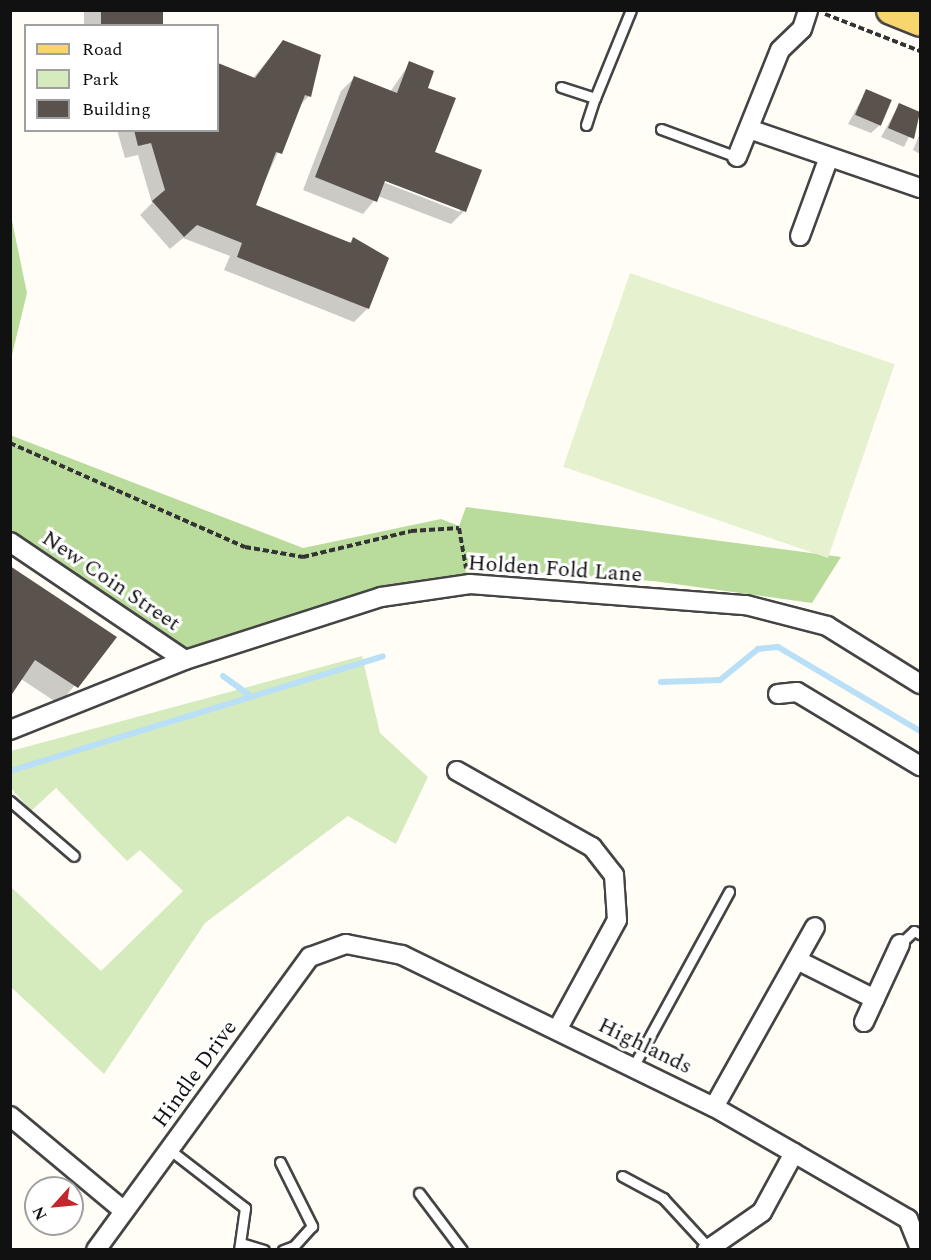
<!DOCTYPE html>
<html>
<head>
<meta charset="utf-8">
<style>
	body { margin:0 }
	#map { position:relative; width:931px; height:1260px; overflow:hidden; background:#fffdf5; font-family:Spectral,serif }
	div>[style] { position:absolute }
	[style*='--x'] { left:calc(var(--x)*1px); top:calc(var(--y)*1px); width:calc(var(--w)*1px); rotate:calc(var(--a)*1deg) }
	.green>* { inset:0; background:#d5ebbd }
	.forest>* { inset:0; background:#b9dc9c }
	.pitch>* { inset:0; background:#e6f2cf; transform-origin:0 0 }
	.shadow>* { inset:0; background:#0003; transform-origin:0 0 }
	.stream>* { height:6px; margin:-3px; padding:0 3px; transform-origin:3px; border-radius:3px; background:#b9e0f7 }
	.building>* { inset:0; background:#5a524d; transform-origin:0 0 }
	.path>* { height:4px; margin-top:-2px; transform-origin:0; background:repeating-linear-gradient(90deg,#333 0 6px,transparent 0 9px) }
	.roads { filter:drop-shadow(2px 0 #444) drop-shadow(-2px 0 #444) drop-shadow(0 2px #444) drop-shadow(0 -2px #444) }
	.service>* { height:9px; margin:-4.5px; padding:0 4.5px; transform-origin:4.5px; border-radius:4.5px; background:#fff }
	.minor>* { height:18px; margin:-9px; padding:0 9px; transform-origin:9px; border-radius:9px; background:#fff }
	.primary>* { height:28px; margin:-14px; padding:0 14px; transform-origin:14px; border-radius:14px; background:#f9d66b }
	span { translate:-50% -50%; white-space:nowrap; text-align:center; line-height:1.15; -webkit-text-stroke:6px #fff; paint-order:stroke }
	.street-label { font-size:22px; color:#111 }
	.frame { position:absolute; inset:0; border:12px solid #111; pointer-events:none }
	.legend { position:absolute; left:24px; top:24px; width:195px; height:108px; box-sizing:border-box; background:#fff; border:2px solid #a0a0a0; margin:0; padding:8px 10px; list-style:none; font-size:18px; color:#111 }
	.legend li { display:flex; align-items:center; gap:12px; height:30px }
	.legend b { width:30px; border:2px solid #a0a0a0 }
	.north { position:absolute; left:24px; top:1176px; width:60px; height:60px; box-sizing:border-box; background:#fff; border:2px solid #a0a0a0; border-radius:50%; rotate:243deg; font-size:16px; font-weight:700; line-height:24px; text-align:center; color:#111 }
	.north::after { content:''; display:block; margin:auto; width:21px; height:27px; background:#c4262e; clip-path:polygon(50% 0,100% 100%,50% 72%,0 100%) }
</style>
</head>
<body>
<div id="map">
	<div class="green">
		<div style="clip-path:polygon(362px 656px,380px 733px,428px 777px,396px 844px,348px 816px,205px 923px,104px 1074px,11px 987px,11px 887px,101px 971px,183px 891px,140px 850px,127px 861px,56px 788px,31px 811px,11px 788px,11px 751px)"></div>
	</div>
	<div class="forest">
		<div style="clip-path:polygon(11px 216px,27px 293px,11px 359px,10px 359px)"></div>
		<div style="clip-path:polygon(10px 435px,303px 548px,441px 519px,459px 526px,466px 507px,841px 557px,812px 603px,653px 581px,500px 570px,185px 654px,11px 535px)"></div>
	</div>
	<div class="pitch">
		<div style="left:630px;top:273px;width:280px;height:205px;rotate:19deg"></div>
	</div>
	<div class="shadow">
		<div style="left:84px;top:10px;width:77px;height:17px"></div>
		<div style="clip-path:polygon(283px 42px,309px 96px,299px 106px,254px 205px,349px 243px,353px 239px,387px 259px,367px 309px,354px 322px,224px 270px,230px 256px,183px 238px,170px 249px,140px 215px,152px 203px,138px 155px,125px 158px,117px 130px,218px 130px,218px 64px,253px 78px)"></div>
		<div style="clip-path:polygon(evenodd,410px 63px,426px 88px,433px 153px,480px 171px,464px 211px,451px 224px,378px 196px,363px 214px,303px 190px,341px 91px,354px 78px,390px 92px,410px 63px,379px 177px,460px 208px,460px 212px,378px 180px,379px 177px)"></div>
		<div style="clip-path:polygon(866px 91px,880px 125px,871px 133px,848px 124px)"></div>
		<div style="clip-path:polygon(899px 105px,920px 114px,904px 147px,881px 137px)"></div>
		<div style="clip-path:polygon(920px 133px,920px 154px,913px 150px)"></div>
		<div style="clip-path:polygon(10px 568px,115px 638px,59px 704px,21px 679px)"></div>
	</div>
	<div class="stream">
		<div style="--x:223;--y:676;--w:34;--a:36"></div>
		<div style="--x:661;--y:682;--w:59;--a:-1.9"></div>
		<div style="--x:720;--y:680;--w:49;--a:-39.2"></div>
		<div style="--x:758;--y:649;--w:20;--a:-6"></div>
		<div style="--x:778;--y:647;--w:165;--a:30.6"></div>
		<div style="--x:10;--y:771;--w:390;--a:-17.1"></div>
	</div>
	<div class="building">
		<div style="left:101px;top:10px;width:62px;height:16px"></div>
		<div style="clip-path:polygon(283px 40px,321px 55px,311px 97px,305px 95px,282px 154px,276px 152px,256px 205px,351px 243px,353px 237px,389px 258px,369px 309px,237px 257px,242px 243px,197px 225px,184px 237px,152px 201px,165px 190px,151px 143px,138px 146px,134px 130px,218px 130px,218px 63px,255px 78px)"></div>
		<div style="clip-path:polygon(409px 61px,434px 71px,428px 88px,456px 98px,435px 152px,482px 170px,466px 212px,385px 181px,377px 202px,315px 177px,354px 76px,397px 93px)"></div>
		<div style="left:866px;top:89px;width:28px;height:28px;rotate:23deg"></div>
		<div style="clip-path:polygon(899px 103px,920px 112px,914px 139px,888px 128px)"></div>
		<div style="clip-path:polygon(10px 566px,117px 637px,78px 688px,35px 660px,10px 697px)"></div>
	</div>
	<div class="path">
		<div style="--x:825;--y:14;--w:102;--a:21.3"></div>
		<div style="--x:10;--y:269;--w:21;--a:90"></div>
		<div style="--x:10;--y:443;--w:257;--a:23.9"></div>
		<div style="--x:245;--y:547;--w:59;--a:9.8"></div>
		<div style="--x:303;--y:557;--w:111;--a:-13.5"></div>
		<div style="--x:411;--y:531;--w:48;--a:-3.6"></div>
		<div style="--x:459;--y:528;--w:41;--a:80.1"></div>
	</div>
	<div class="roads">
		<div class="service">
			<div style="--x:561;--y:87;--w:36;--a:18"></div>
			<div style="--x:595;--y:98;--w:95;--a:-67.8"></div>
			<div style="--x:586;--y:125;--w:28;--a:-72"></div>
			<div style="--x:661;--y:129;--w:81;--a:20.2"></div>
			<div style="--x:10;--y:801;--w:84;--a:40.7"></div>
			<div style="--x:900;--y:944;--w:19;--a:-43"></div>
			<div style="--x:914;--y:931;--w:7;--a:27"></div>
			<div style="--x:633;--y:1067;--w:200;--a:-61.3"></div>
			<div style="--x:170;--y:1150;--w:95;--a:37.7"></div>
			<div style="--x:245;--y:1208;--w:42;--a:98.1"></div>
			<div style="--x:280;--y:1162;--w:72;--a:63.4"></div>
			<div style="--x:312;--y:1226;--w:27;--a:132"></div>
			<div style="--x:294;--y:1246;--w:12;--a:160"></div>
			<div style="--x:622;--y:1176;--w:47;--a:28.2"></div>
			<div style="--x:663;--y:1198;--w:68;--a:47.4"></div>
			<div style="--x:419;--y:1193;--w:71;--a:53"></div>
			<div style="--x:241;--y:1243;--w:24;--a:17"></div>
		</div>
		<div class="minor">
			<div style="--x:749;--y:129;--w:181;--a:19"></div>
			<div style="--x:737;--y:157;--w:115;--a:-68.1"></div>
			<div style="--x:780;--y:50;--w:30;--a:-44"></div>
			<div style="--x:802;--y:29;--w:20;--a:-72"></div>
			<div style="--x:800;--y:236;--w:81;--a:-69.8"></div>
			<div style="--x:10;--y:542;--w:211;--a:34"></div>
			<div style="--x:778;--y:694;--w:19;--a:-6"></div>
			<div style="--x:797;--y:692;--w:144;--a:31"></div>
			<div style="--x:10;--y:730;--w:188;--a:-21.8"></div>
			<div style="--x:185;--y:660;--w:206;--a:-17.8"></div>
			<div style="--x:381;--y:597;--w:90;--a:-8.3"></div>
			<div style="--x:470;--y:584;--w:277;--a:4.4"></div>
			<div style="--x:746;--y:605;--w:84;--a:14.5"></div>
			<div style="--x:827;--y:626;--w:110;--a:31.9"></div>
			<div style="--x:457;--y:771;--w:155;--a:29.4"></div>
			<div style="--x:592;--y:847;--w:36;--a:52"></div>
			<div style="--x:614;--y:875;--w:45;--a:86.2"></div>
			<div style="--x:617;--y:920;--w:125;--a:118.6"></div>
			<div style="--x:797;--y:960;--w:87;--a:26.6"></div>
			<div style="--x:864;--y:1022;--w:86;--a:-65.2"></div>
			<div style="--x:714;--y:1107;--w:206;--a:-60.7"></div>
			<div style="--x:10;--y:1116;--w:148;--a:39.8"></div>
			<div style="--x:794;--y:1153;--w:132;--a:30.1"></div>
			<div style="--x:908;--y:1219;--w:32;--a:68"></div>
			<div style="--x:96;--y:1250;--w:363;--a:-53.9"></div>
			<div style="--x:310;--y:957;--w:38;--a:-20"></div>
			<div style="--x:346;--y:944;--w:57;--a:11.1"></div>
			<div style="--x:402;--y:955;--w:347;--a:26"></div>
			<div style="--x:714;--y:1107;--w:92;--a:29.9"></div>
			<div style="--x:794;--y:1153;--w:67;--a:118.5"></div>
			<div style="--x:762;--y:1212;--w:67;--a:145.4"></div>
		</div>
		<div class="primary">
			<div style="--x:891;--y:10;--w:31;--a:22"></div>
		</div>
	</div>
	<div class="street-label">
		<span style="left:555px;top:569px;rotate:4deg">Holden Fold Lane</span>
		<span style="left:111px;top:581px;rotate:34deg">New Coin Street</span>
		<span style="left:645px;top:1046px;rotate:26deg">Highlands</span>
		<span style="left:195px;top:1074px;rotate:-54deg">Hindle Drive</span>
	</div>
	<div class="frame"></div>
	<ul class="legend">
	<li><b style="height:8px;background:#f9d66b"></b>Road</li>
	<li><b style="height:16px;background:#d5ebbd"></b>Park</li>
	<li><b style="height:16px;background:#5a524d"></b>Building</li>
	</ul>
	<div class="north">N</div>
</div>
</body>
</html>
